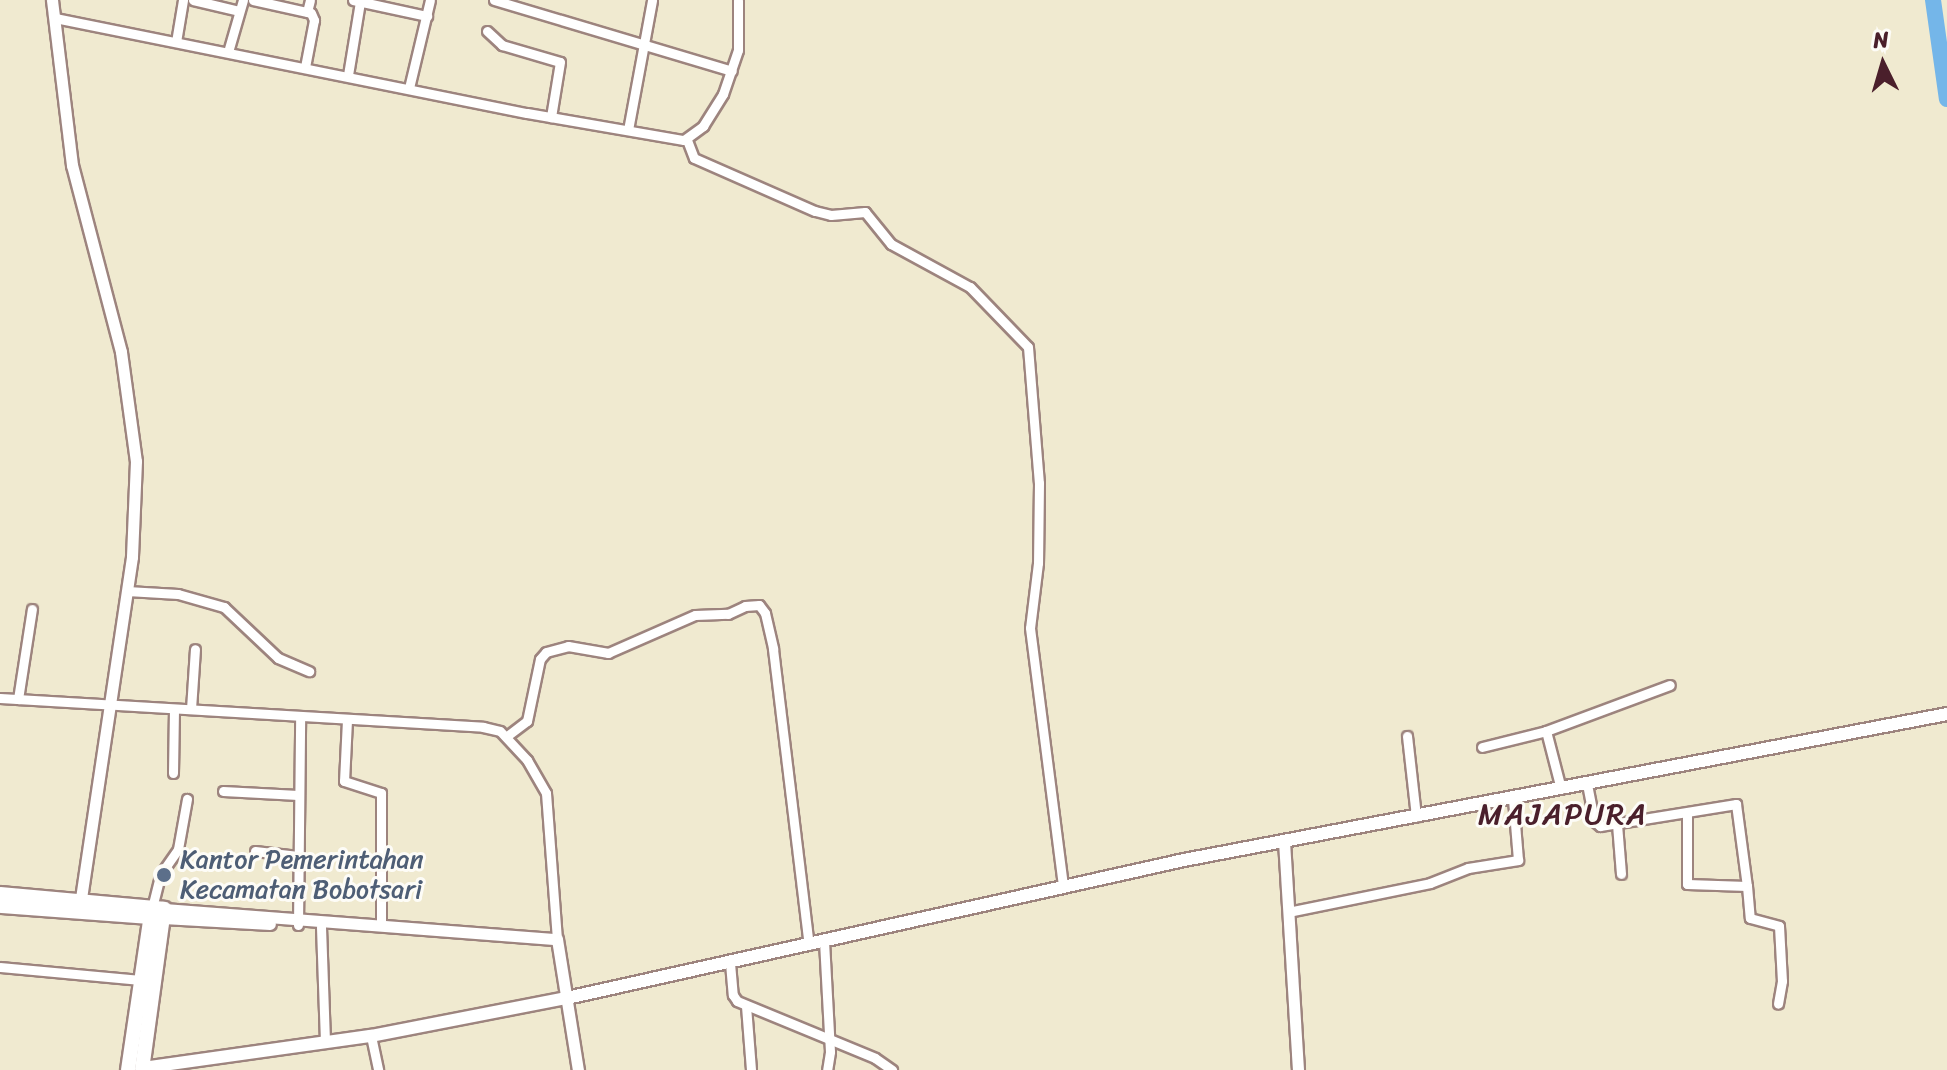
<!DOCTYPE html>
<html>
<head>
<meta charset="utf-8">
<style>
	body { margin:0 }
	#map { position:relative; width:1947px; height:1070px; overflow:hidden; background:#f0ead0; font-family:Sriracha,sans-serif }
	div>[style] { position:absolute }
	[style*='--x'] { left:calc(var(--x)*1px); top:calc(var(--y)*1px); width:calc(var(--w)*1px); rotate:calc(var(--a)*1deg) }
	.river>* { height:16px; margin:-8px; padding:0 8px; transform-origin:8px; border-radius:8px; background:#74b6e9 }
	.roads { filter:drop-shadow(2px 0 #9d847e) drop-shadow(-2px 0 #9d847e) drop-shadow(0 2px #9d847e) drop-shadow(0 -2px #9d847e) }
	.minor>* { height:9px; margin:-4.5px; padding:0 4.5px; transform-origin:4.5px; border-radius:4.5px; background:#fff }
	.tertiary>* { height:11px; margin:-5.5px; padding:0 5.5px; transform-origin:5.5px; border-radius:5.5px; background:#fff }
	.secondary>* { height:12px; margin:-6px; padding:0 6px; transform-origin:6px; border-radius:6px; background:#fff }
	.primary>* { height:14px; margin:-7px; padding:0 7px; transform-origin:7px; border-radius:7px; background:#fff }
	.dots>* { width:22px; height:22px; translate:-50% -50%; box-sizing:border-box; border:4px solid #fdfcf7; border-radius:50% }
	span { translate:-50% -50%; white-space:nowrap; text-align:center; line-height:1.15; -webkit-text-stroke:6px #fdfcf7; paint-order:stroke }
	.service-label { font-size:26px; color:#4e5e75 }
	.left { translate:0 -50%; text-align:left }
	.quarter-label { font-size:30px; color:#4a1f2b; letter-spacing:2px }
	.north { position:absolute; left:1843px; top:24px; width:80px; height:80px; -webkit-text-stroke:6px #fdfcf7; paint-order:stroke; rotate:355deg; font-size:22px; font-weight:700; line-height:32px; text-align:center; color:#4a1f2b }
	.north::after { content:''; display:block; margin:auto; width:28px; height:36px; background:#4a1f2b; clip-path:polygon(50% 0,100% 100%,50% 72%,0 100%) }
</style>
</head>
<body>
<div id="map">
	<div class="river">
		<div style="--x:1933;--y:0;--w:100;--a:82"></div>
	</div>
	<div class="roads">
		<div class="minor">
			<div style="--x:193;--y:0;--w:47;--a:13.4"></div>
			<div style="--x:253;--y:0;--w:59;--a:12.6"></div>
			<div style="--x:311;--y:13;--w:8;--a:67"></div>
			<div style="--x:314;--y:20;--w:48;--a:100.8"></div>
			<div style="--x:353;--y:0;--w:76;--a:12.2"></div>
			<div style="--x:494;--y:0;--w:248;--a:16.6"></div>
			<div style="--x:307;--y:12;--w:12;--a:-76"></div>
			<div style="--x:55;--y:18;--w:481;--a:11.4"></div>
			<div style="--x:527;--y:113;--w:159;--a:9.8"></div>
			<div style="--x:684;--y:140;--w:24;--a:-36"></div>
			<div style="--x:703;--y:126;--w:38;--a:-58"></div>
			<div style="--x:723;--y:94;--w:46;--a:-71.2"></div>
			<div style="--x:738;--y:50;--w:50;--a:-90"></div>
			<div style="--x:487;--y:31;--w:21;--a:43"></div>
			<div style="--x:502;--y:45;--w:60;--a:16.3"></div>
			<div style="--x:560;--y:62;--w:56;--a:99.3"></div>
			<div style="--x:176;--y:42;--w:43;--a:-80.5"></div>
			<div style="--x:228;--y:52;--w:54;--a:-73.9"></div>
			<div style="--x:348;--y:75;--w:74;--a:-80.7"></div>
			<div style="--x:409;--y:88;--w:90;--a:-76.6"></div>
			<div style="--x:628;--y:130;--w:132;--a:-79.5"></div>
			<div style="--x:687;--y:140;--w:19;--a:69"></div>
			<div style="--x:694;--y:158;--w:132;--a:23.7"></div>
			<div style="--x:815;--y:211;--w:16;--a:14"></div>
			<div style="--x:831;--y:215;--w:34;--a:-5"></div>
			<div style="--x:865;--y:212;--w:41;--a:50.9"></div>
			<div style="--x:891;--y:244;--w:90;--a:28.6"></div>
			<div style="--x:970;--y:287;--w:83;--a:46"></div>
			<div style="--x:1028;--y:347;--w:136;--a:85.4"></div>
			<div style="--x:1039;--y:483;--w:80;--a:90.7"></div>
			<div style="--x:1038;--y:563;--w:65;--a:97"></div>
			<div style="--x:1030;--y:628;--w:261;--a:82.7"></div>
			<div style="--x:127;--y:591;--w:51;--a:3.4"></div>
			<div style="--x:178;--y:594;--w:48;--a:15.8"></div>
			<div style="--x:224;--y:607;--w:74;--a:43.4"></div>
			<div style="--x:278;--y:658;--w:34;--a:23"></div>
			<div style="--x:0;--y:698;--w:484;--a:3.4"></div>
			<div style="--x:483;--y:727;--w:17;--a:13"></div>
			<div style="--x:500;--y:731;--w:40;--a:47"></div>
			<div style="--x:527;--y:760;--w:38;--a:60"></div>
			<div style="--x:546;--y:793;--w:146;--a:85.7"></div>
			<div style="--x:18;--y:699;--w:91;--a:-81.2"></div>
			<div style="--x:191;--y:709;--w:60;--a:-86.2"></div>
			<div style="--x:347;--y:720;--w:61;--a:92.8"></div>
			<div style="--x:344;--y:781;--w:39;--a:18"></div>
			<div style="--x:381;--y:793;--w:131;--a:90"></div>
			<div style="--x:507;--y:736;--w:25;--a:-37"></div>
			<div style="--x:527;--y:721;--w:63;--a:-78.2"></div>
			<div style="--x:540;--y:659;--w:9;--a:-49"></div>
			<div style="--x:546;--y:652;--w:23;--a:-15"></div>
			<div style="--x:568;--y:646;--w:41;--a:9.9"></div>
			<div style="--x:608;--y:653;--w:95;--a:-23.6"></div>
			<div style="--x:695;--y:615;--w:33;--a:-2"></div>
			<div style="--x:728;--y:614;--w:19;--a:-25"></div>
			<div style="--x:745;--y:606;--w:14;--a:-4"></div>
			<div style="--x:759;--y:605;--w:10;--a:53"></div>
			<div style="--x:765;--y:613;--w:37;--a:77"></div>
			<div style="--x:773;--y:649;--w:298;--a:83.1"></div>
			<div style="--x:1407;--y:736;--w:81;--a:83.6"></div>
			<div style="--x:1482;--y:747;--w:66;--a:-14"></div>
			<div style="--x:173;--y:773;--w:64;--a:-89.1"></div>
			<div style="--x:1587;--y:784;--w:38;--a:79"></div>
			<div style="--x:1594;--y:821;--w:8;--a:40"></div>
			<div style="--x:1600;--y:826;--w:138;--a:-9.2"></div>
			<div style="--x:1736;--y:804;--w:83;--a:82.4"></div>
			<div style="--x:1561;--y:789;--w:60;--a:-104.5"></div>
			<div style="--x:1546;--y:731;--w:132;--a:-20.4"></div>
			<div style="--x:223;--y:791;--w:75;--a:3.1"></div>
			<div style="--x:1687;--y:813;--w:71;--a:90"></div>
			<div style="--x:1687;--y:884;--w:60;--a:1.9"></div>
			<div style="--x:1747;--y:886;--w:32;--a:85"></div>
			<div style="--x:1750;--y:918;--w:30;--a:15"></div>
			<div style="--x:1779;--y:926;--w:55;--a:86.9"></div>
			<div style="--x:1782;--y:981;--w:23;--a:100"></div>
			<div style="--x:1617;--y:824;--w:50;--a:85.4"></div>
			<div style="--x:255;--y:851;--w:43;--a:6.6"></div>
			<div style="--x:152;--y:908;--w:34;--a:-76"></div>
			<div style="--x:160;--y:875;--w:32;--a:-55"></div>
			<div style="--x:178;--y:849;--w:51;--a:-79.8"></div>
			<div style="--x:1288;--y:912;--w:145;--a:-11.5"></div>
			<div style="--x:1430;--y:883;--w:41;--a:-21.5"></div>
			<div style="--x:1468;--y:868;--w:51;--a:-9.1"></div>
			<div style="--x:1518;--y:860;--w:61;--a:-94.7"></div>
			<div style="--x:298;--y:925;--w:206;--a:-89.4"></div>
			<div style="--x:321;--y:927;--w:116;--a:88"></div>
			<div style="--x:824;--y:941;--w:111;--a:86.9"></div>
			<div style="--x:830;--y:1052;--w:18;--a:99"></div>
			<div style="--x:730;--y:963;--w:32;--a:85"></div>
			<div style="--x:733;--y:995;--w:7;--a:56"></div>
			<div style="--x:737;--y:1001;--w:149;--a:22.4"></div>
			<div style="--x:875;--y:1058;--w:21;--a:35"></div>
			<div style="--x:0;--y:967;--w:142;--a:5.3"></div>
			<div style="--x:746;--y:1006;--w:64;--a:85.5"></div>
			<div style="--x:371;--y:1036;--w:35;--a:78"></div>
		</div>
		<div class="tertiary">
			<div style="--x:52;--y:0;--w:166;--a:83.1"></div>
			<div style="--x:72;--y:165;--w:193;--a:75.3"></div>
			<div style="--x:121;--y:352;--w:110;--a:82.2"></div>
			<div style="--x:136;--y:461;--w:96;--a:92.4"></div>
			<div style="--x:132;--y:557;--w:354;--a:98.5"></div>
			<div style="--x:1284;--y:841;--w:229;--a:86.5"></div>
			<div style="--x:164;--y:909;--w:394;--a:4.4"></div>
			<div style="--x:557;--y:939;--w:133;--a:80.9"></div>
			<div style="--x:163;--y:918;--w:107;--a:3.2"></div>
		</div>
		<div class="secondary">
			<div style="--x:142;--y:1068;--w:231;--a:-8"></div>
			<div style="--x:371;--y:1036;--w:200;--a:-11"></div>
			<div style="--x:567;--y:998;--w:632;--a:-12.61"></div>
			<div style="--x:1184;--y:860;--w:777;--a:-10.83"></div>
		</div>
		<div class="primary">
			<div style="--x:0;--y:894;--w:165;--a:5.2"></div>
			<div style="--x:164;--y:909;--w:162;--a:97.8"></div>
			<div style="--x:0;--y:906;--w:150;--a:4.2"></div>
			<div style="--x:128;--y:1070;--w:164;--a:-81.6"></div>
		</div>
	</div>
	<div class="dots">
		<div style="left:164px;top:875px;background:#5c6f8a"></div>
	</div>
	<div class="service-label">
		<span class="left" style="left:180px;top:875px">Kantor Pemerintahan<br>Kecamatan Bobotsari</span>
	</div>
	<div class="quarter-label">
		<span style="left:1563px;top:814px">MAJAPURA</span>
	</div>
	<div class="north">N</div>
</div>
</body>
</html>
